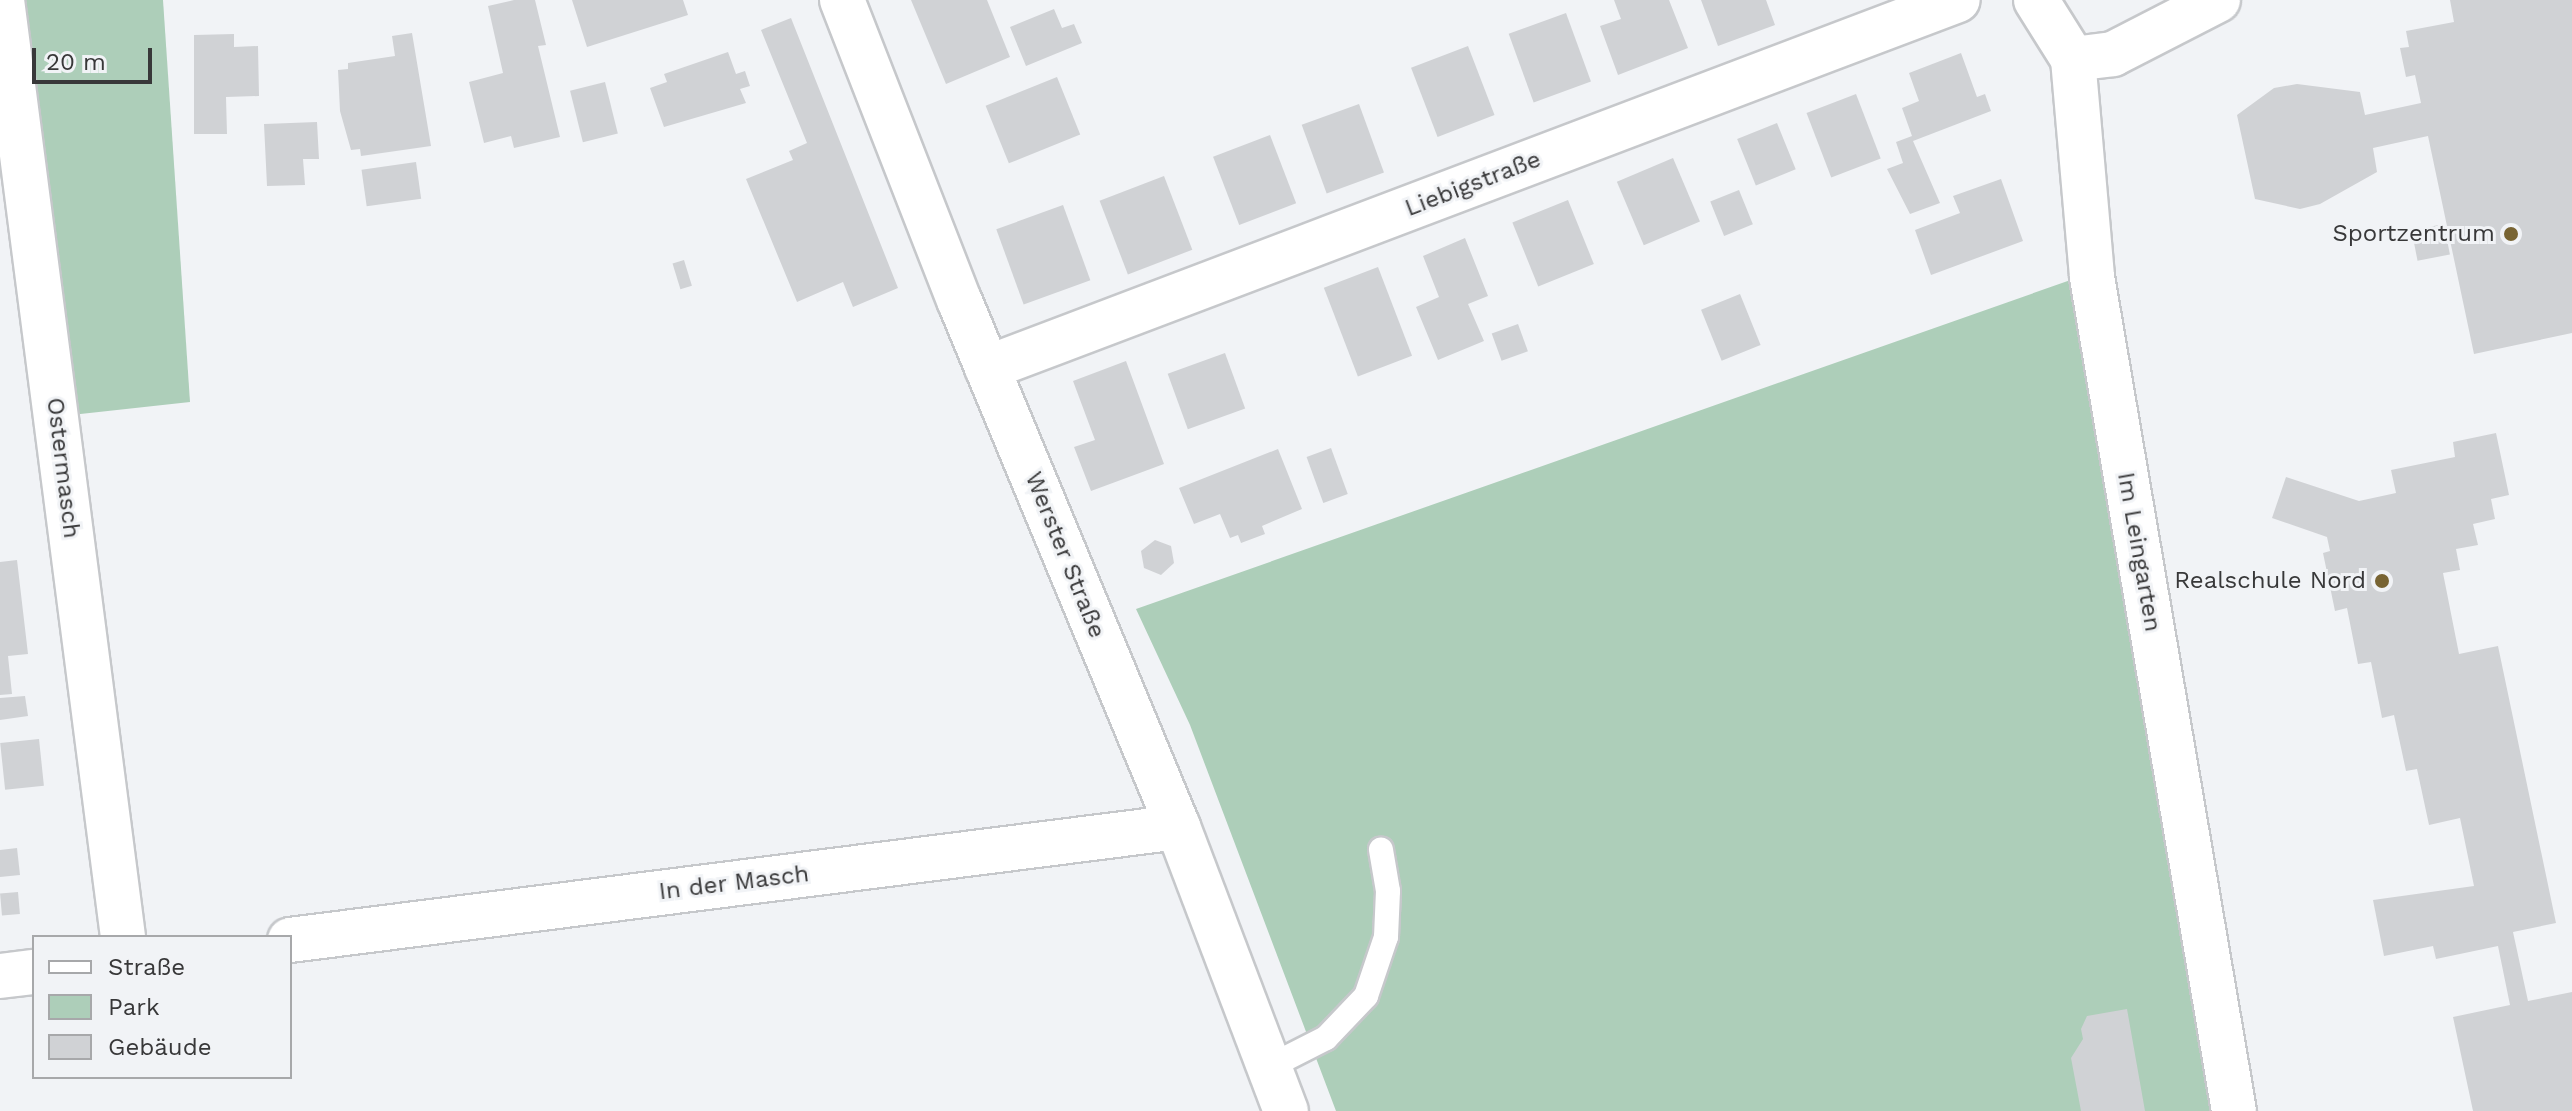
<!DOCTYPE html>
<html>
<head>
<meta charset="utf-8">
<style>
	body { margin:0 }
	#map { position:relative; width:2572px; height:1111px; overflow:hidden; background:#f1f3f6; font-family:"Work Sans",sans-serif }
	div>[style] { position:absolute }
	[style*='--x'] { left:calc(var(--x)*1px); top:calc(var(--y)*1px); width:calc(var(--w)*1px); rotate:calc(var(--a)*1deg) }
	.green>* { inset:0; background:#adceb9 }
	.building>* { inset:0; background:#d0d2d5; transform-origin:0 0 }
	.roads { filter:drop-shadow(2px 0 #c6c8cb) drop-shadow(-2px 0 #c6c8cb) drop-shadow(0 2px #c6c8cb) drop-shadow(0 -2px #c6c8cb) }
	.service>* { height:24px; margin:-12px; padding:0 12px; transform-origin:12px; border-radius:12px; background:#fff }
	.minor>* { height:44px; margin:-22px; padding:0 22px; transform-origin:22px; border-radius:22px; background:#fff }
	.secondary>* { height:44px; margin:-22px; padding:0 22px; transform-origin:22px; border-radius:22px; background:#fff }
	.dots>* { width:22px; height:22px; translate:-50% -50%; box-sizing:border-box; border:4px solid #f1f3f6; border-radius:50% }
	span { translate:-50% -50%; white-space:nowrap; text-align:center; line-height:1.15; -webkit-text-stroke:6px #f1f3f6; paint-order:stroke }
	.street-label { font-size:24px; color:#383839 }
	.poi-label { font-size:24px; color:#383839 }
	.right { translate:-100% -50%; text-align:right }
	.legend { position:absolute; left:32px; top:935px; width:260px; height:144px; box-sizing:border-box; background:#f1f3f6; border:2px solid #a7a8aa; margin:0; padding:10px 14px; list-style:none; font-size:24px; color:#383839 }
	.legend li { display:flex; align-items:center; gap:16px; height:40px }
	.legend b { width:40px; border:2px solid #a7a8aa }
	.scale { position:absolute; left:32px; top:48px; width:120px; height:36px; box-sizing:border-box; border:4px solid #383839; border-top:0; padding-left:10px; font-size:24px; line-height:28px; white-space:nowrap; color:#383839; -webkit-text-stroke:6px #f1f3f6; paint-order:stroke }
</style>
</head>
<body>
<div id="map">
	<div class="green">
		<div style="clip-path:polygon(0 0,163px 0,190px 402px,53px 417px)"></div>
		<div style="clip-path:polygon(2082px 276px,2225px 1111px,1336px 1111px,1190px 725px,1136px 609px)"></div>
	</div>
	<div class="building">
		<div style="clip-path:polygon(514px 0,535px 0,546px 45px,538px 46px,560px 137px,514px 148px,511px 136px,484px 143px,469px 82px,503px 73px,488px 6px)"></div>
		<div style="clip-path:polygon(572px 0,683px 0,688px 15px,587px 47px)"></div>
		<div style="clip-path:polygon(911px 0,987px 0,1010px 57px,946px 84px)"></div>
		<div style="clip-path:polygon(1614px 0,1669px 0,1688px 48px,1618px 75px,1600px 26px,1621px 19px)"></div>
		<div style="clip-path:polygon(1701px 0,1766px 0,1775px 25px,1718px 46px)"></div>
		<div style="clip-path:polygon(2450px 0,2572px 0,2572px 333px,2474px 354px,2428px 136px,2373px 148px,2377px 172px,2320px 204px,2300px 209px,2255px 199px,2237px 115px,2274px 88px,2297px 84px,2360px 92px,2365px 115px,2421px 103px,2415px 75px,2406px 77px,2400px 48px,2409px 47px,2406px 31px,2454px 22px)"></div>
		<div style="clip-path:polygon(1054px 9px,1062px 28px,1074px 24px,1082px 43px,1026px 66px,1010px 27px)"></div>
		<div style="left:1566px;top:13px;width:73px;height:61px;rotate:70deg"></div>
		<div style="clip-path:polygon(791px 18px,898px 288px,853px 307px,843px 282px,797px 302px,746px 179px,793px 160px,789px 151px,807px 143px,761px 30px)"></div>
		<div style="clip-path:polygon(412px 33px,431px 146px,361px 156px,360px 149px,351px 150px,340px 111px,338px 70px,348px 69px,348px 63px,395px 56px,392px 36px)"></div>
		<div style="clip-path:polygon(234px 34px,234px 47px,258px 46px,259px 96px,226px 97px,227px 134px,194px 134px,194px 35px)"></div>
		<div style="left:1468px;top:46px;width:74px;height:61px;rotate:69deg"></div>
		<div style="clip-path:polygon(728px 52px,736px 74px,745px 71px,750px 86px,740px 89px,746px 103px,664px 127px,650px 88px,667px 82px,664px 74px)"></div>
		<div style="clip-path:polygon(1961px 53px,1977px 97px,1985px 94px,1991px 111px,1913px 141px,1940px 203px,1910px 214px,1887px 169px,1903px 163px,1896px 142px,1912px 136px,1902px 108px,1919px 101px,1909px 73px)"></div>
		<div style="left:1057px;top:77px;width:62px;height:77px;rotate:68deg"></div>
		<div style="left:605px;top:82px;width:53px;height:36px;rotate:76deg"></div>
		<div style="left:1856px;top:94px;width:69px;height:53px;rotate:69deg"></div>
		<div style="left:1359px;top:104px;width:73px;height:61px;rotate:70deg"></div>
		<div style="clip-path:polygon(317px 122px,319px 159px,303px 159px,305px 185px,267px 186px,264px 124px)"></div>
		<div style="left:1777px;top:123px;width:50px;height:43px;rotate:68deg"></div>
		<div style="left:1270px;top:135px;width:73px;height:61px;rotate:69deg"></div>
		<div style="left:1673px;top:158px;width:69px;height:61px;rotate:67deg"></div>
		<div style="left:416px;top:162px;width:37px;height:55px;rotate:82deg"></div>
		<div style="left:1164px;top:176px;width:79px;height:69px;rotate:69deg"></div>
		<div style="clip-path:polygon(2001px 179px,2023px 241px,1931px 275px,1915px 230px,1960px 213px,1953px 196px)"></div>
		<div style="left:1739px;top:190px;width:37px;height:31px;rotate:68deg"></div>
		<div style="left:1568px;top:200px;width:69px;height:60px;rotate:68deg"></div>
		<div style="left:1063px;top:205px;width:80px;height:71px;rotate:70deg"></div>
		<div style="left:2444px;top:224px;width:31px;height:33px;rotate:79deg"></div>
		<div style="clip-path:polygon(1465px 238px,1488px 296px,1468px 304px,1484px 341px,1438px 360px,1416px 307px,1439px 297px,1423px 256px)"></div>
		<div style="left:684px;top:260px;width:27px;height:12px;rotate:73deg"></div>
		<div style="left:1378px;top:267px;width:95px;height:58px;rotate:69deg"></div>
		<div style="left:1740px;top:294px;width:55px;height:42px;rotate:68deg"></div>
		<div style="left:1518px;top:324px;width:29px;height:28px;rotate:70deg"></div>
		<div style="left:1225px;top:353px;width:59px;height:61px;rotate:70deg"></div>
		<div style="clip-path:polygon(1126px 361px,1164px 464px,1091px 491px,1074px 447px,1095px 440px,1073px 381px)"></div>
		<div style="clip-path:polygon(2496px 433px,2509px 495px,2491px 499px,2495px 519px,2473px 524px,2478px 545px,2456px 549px,2460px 570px,2443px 573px,2459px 654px,2498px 646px,2556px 923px,2513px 932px,2528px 1001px,2572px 992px,2572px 1111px,2473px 1111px,2453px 1017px,2510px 1005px,2498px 946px,2436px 959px,2433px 946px,2384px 956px,2373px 900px,2474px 886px,2460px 818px,2429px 825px,2417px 769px,2406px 771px,2394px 715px,2382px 718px,2371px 662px,2358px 664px,2347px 608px,2335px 611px,2323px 553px,2330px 551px,2327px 537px,2272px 518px,2286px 477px,2359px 501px,2396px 493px,2391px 470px,2455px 457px,2453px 442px)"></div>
		<div style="left:1331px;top:448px;width:49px;height:26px;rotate:70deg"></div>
		<div style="clip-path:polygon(1278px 449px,1302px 509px,1262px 526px,1265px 534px,1241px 543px,1238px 535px,1230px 538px,1220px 514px,1194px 524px,1179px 488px)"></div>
		<div style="clip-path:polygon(1155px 540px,1171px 546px,1174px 563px,1161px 575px,1144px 568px,1141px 551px)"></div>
		<div style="clip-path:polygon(17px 560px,28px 654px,8px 656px,12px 694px,0 695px,0 562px)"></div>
		<div style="clip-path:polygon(25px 696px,28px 716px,0 720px,0 698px)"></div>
		<div style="left:39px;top:739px;width:47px;height:39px;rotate:84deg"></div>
		<div style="clip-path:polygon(17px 848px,20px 875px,0 877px,0 850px)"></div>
		<div style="left:18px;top:892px;width:22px;height:18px;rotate:85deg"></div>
		<div style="clip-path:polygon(2127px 1009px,2145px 1111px,2081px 1111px,2071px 1058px,2083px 1039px,2081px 1029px,2087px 1016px)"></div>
	</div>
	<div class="roads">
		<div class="service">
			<div style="--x:1269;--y:1067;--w:64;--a:-27"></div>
			<div style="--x:1326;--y:1038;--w:58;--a:-46.4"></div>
			<div style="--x:1366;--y:996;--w:62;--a:-71.3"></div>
			<div style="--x:1386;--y:937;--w:46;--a:-87.5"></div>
			<div style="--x:1388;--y:891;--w:42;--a:-99.7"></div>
		</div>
		<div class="minor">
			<div style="--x:2;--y:0;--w:945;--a:82.64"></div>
			<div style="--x:2036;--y:0;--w:70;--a:57.9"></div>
			<div style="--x:2073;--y:59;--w:219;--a:85"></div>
			<div style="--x:2092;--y:277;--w:846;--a:80.34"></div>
			<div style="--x:2073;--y:59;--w:40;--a:-7.1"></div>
			<div style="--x:2113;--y:54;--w:118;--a:-27.2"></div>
			<div style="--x:987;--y:368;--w:1038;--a:-20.76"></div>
			<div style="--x:290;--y:940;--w:895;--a:-7.25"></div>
			<div style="--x:0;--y:976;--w:34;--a:-7"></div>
		</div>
		<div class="secondary">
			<div style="--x:842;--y:0;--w:324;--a:68.7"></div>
			<div style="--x:960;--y:302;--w:568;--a:67.45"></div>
			<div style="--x:1178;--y:827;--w:304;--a:69.2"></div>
		</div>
	</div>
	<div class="dots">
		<div style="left:2511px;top:234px;background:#786433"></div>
		<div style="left:2382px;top:581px;background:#786433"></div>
	</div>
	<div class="street-label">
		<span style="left:1473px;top:184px;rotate:-21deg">Liebigstraße</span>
		<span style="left:63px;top:468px;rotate:83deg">Ostermasch</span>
		<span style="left:2139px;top:552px;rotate:80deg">Im Leingarten</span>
		<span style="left:1065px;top:555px;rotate:68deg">Werster Straße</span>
		<span style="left:734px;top:883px;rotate:-7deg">In der Masch</span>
	</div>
	<div class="poi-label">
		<span class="right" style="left:2495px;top:234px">Sportzentrum</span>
		<span class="right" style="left:2366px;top:581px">Realschule Nord</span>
	</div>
	<ul class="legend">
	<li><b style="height:10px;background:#fff"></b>Straße</li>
	<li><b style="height:22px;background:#adceb9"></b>Park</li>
	<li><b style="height:22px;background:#d0d2d5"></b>Gebäude</li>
	</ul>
	<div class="scale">20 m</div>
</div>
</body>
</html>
